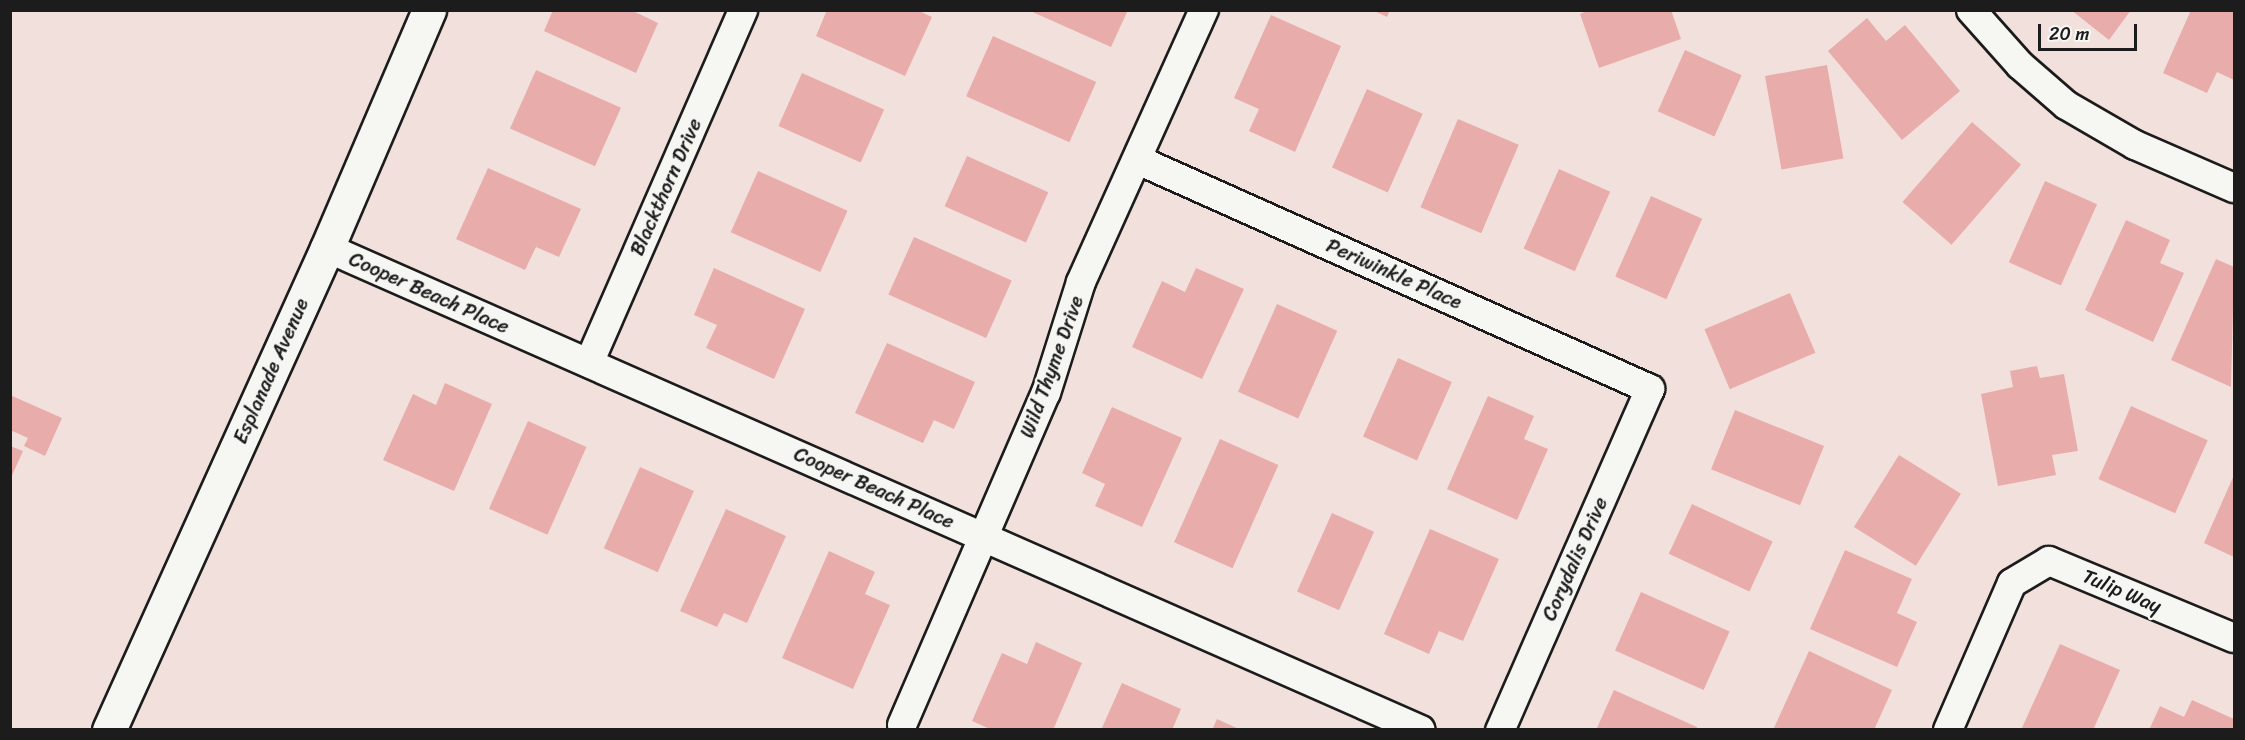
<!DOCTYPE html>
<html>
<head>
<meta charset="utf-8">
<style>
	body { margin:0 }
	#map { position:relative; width:2245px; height:740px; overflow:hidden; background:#f2e0dc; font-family:Sriracha,sans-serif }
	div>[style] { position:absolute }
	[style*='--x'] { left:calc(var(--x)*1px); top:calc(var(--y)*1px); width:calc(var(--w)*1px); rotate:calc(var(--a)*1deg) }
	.building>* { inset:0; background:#e8adaa; transform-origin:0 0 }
	.roads { filter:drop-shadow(2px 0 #1c1c1c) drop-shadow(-2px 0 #1c1c1c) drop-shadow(0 2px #1c1c1c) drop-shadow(0 -2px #1c1c1c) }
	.minor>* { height:28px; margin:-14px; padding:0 14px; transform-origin:14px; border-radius:14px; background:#f6f6f2 }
	.secondary>* { height:33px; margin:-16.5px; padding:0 16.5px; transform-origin:16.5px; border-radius:16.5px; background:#f6f6f2 }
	span { translate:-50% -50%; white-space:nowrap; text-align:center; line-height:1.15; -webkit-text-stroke:4.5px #f6f6f2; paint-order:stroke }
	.street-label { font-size:20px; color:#1c1c1c }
	.frame { position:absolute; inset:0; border:12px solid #1c1c1c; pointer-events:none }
	.scale { position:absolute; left:2038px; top:24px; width:99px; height:27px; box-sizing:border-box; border:3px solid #1c1c1c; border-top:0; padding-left:8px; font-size:18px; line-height:21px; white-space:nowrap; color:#1c1c1c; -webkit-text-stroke:4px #f6f6f2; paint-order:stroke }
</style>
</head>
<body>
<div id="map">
	<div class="building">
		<div style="clip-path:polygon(553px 10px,631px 10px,658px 23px,636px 73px,544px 31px)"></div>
		<div style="clip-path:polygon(827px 10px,917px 10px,932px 17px,905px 76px,816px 36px)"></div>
		<div style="clip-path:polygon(1028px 10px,1128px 10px,1111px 47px)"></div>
		<div style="clip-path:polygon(1372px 10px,1390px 10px,1387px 17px)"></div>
		<div style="clip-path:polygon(1589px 10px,1671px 10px,1681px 39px,1599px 68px,1580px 14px)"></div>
		<div style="clip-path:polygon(2071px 10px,2131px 10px,2109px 40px)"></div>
		<div style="clip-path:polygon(2191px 10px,2234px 10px,2234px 80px,2217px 72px,2207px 93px,2163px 73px)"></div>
		<div style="clip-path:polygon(1271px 15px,1341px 46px,1295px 152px,1249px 131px,1259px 109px,1234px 98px)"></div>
		<div style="clip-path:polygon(1867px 18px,1886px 41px,1905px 25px,1960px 91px,1902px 140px,1828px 51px)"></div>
		<div style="left:993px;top:36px;width:113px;height:66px;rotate:24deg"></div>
		<div style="left:1685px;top:50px;width:62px;height:67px;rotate:24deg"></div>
		<div style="left:1827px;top:65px;width:95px;height:63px;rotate:80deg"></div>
		<div style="left:536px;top:70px;width:93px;height:64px;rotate:24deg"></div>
		<div style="left:802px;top:73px;width:90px;height:58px;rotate:24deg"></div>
		<div style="left:1367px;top:89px;width:61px;height:86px;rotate:24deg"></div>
		<div style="left:1458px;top:119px;width:66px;height:96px;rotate:23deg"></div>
		<div style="left:1972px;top:122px;width:65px;height:106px;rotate:41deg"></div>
		<div style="left:967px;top:156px;width:89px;height:55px;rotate:24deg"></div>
		<div style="clip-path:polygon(488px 168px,581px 209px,559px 257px,536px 247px,525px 270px,456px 239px)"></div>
		<div style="left:1559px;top:169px;width:56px;height:87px;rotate:24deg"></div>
		<div style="left:758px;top:171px;width:98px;height:67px;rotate:24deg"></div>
		<div style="left:2045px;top:181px;width:57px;height:89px;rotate:24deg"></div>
		<div style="left:1651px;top:196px;width:56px;height:88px;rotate:24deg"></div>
		<div style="clip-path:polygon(2126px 220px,2170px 240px,2160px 263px,2184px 273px,2153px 342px,2085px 310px)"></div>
		<div style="left:914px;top:237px;width:107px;height:63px;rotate:24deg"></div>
		<div style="clip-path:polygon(2216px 259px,2234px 267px,2231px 387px,2171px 360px)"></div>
		<div style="clip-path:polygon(714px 268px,805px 309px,774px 379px,706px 348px,717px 325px,694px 315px)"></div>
		<div style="clip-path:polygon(1196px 268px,1244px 289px,1202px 379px,1132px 347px,1162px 281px,1185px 292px)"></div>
		<div style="left:1790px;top:293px;width:65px;height:93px;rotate:67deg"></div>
		<div style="left:1277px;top:304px;width:66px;height:96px;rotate:24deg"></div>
		<div style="clip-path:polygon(887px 343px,975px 382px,954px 429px,934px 420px,923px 443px,855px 413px)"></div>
		<div style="left:1398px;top:358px;width:59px;height:86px;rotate:24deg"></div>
		<div style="clip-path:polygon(2037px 366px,2040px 378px,2064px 374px,2078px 451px,2052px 455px,2056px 475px,1998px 486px,1981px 394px,2013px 387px,2010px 371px)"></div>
		<div style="clip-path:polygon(445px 383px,492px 404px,454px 491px,383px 460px,413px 394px,436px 405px)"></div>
		<div style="clip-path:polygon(10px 395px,62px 418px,45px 456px,24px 446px,28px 438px,10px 430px)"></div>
		<div style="clip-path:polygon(1488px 396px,1534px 416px,1524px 439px,1548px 449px,1517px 520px,1447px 489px)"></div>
		<div style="left:2131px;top:406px;width:84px;height:80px;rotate:24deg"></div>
		<div style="clip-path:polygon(1112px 407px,1182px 438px,1142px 527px,1095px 506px,1105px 484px,1082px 473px)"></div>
		<div style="left:1735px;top:410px;width:96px;height:64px;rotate:22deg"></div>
		<div style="left:528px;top:421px;width:64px;height:96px;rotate:24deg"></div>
		<div style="left:1220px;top:439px;width:64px;height:113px;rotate:24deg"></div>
		<div style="clip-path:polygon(10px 446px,23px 451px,10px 480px)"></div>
		<div style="left:1899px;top:455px;width:73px;height:85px;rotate:32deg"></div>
		<div style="left:640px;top:467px;width:59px;height:89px;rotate:24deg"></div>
		<div style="clip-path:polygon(2234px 475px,2234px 557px,2204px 543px)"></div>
		<div style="left:1692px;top:504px;width:89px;height:55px;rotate:25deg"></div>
		<div style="clip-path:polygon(726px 509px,786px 536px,747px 623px,724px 613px,717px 627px,680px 611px)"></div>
		<div style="left:1332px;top:513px;width:46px;height:86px;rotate:24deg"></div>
		<div style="clip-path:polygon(1430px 529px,1499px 559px,1463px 641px,1439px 631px,1429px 654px,1384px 634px)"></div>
		<div style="clip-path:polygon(1845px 550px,1912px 579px,1897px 613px,1917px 622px,1897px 667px,1810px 629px)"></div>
		<div style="clip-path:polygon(829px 551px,875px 572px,865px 594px,890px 605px,853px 689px,782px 658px)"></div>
		<div style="left:1641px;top:592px;width:97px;height:64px;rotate:24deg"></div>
		<div style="clip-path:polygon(1036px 642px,1082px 663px,1053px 730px,992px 730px,972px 721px,1002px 653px,1027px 664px)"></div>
		<div style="clip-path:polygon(2060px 644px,2120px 670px,2093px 730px,2021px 730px)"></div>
		<div style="clip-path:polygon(1809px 651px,1892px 690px,1874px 730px,1773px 730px)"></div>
		<div style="clip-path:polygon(1122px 683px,1181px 709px,1172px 730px,1101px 730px)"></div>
		<div style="clip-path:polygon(1614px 690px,1697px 727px,1696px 730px,1596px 730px)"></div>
		<div style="clip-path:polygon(2192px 700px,2234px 719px,2234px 730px,2149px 730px,2160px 706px,2184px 717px)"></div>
		<div style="clip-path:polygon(1217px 719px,1241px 730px,1212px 730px)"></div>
	</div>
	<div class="roads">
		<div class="minor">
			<div style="--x:1971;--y:10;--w:74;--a:48.3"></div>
			<div style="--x:2020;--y:65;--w:61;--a:41"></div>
			<div style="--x:2066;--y:105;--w:80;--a:30.1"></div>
			<div style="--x:2135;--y:145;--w:108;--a:23.5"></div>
			<div style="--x:1138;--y:160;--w:561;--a:24.1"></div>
			<div style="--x:1650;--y:389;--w:373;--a:113.7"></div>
			<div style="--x:327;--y:248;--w:1195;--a:23.78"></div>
			<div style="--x:589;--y:363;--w:385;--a:-66.4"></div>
			<div style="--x:902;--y:725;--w:362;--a:-66.6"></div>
			<div style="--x:1046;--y:393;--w:116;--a:-72.5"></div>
			<div style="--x:1081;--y:282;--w:299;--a:-65.7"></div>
			<div style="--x:1948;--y:730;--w:160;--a:-66.5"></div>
			<div style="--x:2012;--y:583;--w:43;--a:-30.7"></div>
			<div style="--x:2049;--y:561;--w:200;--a:22.6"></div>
		</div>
		<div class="secondary">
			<div style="--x:109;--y:730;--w:529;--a:-65.66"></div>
			<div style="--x:327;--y:248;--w:259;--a:-66.8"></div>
		</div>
	</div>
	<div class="street-label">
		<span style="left:666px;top:187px;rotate:-66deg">Blackthorn Drive</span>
		<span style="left:1394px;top:274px;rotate:24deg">Periwinkle Place</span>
		<span style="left:429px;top:293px;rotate:24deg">Cooper Beach Place</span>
		<span style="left:1052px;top:367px;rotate:-70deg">Wild Thyme Drive</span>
		<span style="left:271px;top:371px;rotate:-66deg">Esplanade Avenue</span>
		<span style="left:874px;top:488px;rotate:24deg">Cooper Beach Place</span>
		<span style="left:1575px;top:559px;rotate:-66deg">Corydalis Drive</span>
		<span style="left:2122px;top:591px;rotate:23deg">Tulip Way</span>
	</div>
	<div class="frame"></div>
	<div class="scale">20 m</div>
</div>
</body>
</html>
